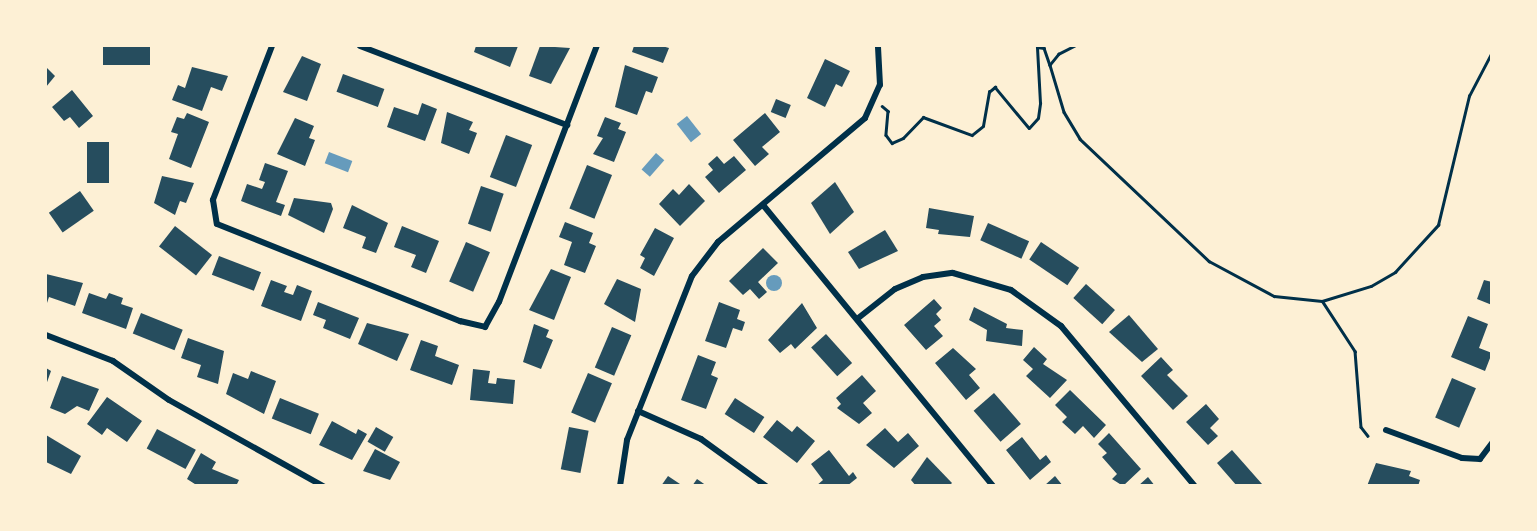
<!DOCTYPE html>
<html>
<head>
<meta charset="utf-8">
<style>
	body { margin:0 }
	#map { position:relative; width:1537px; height:531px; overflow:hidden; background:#fdf0d5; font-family:Commissioner,sans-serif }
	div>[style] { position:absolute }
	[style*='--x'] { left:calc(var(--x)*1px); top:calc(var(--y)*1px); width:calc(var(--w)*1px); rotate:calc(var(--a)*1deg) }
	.water>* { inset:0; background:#669bbc; transform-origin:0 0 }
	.round { border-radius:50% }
	.building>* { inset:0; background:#264d5e; transform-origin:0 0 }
	.path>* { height:2.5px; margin:-1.25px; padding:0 1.25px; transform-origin:1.25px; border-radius:1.25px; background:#003049 }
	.minor>* { height:6px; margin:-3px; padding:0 3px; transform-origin:3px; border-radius:3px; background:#003049 }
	span { translate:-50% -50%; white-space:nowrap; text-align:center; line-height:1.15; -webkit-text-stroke:7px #fdf0d5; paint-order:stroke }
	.frame { position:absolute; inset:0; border:47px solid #fdf0d5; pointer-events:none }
</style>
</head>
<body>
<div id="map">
	<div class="water">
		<div style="left:687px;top:116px;width:23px;height:13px;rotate:52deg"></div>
		<div style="left:329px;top:152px;width:25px;height:12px;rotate:21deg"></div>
		<div style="left:656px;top:153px;width:11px;height:22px;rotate:41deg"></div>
		<div class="round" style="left:766px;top:275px;width:16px;height:16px"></div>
	</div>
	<div class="building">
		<div style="left:103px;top:46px;width:47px;height:19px"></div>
		<div style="clip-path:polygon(476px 46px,518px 46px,510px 67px,474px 52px)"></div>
		<div style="clip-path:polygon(540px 46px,570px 48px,551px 84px,529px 76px)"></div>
		<div style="clip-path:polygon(634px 46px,662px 46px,669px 48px,663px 63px,632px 52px)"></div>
		<div style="clip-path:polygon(302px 56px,321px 64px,307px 101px,283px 92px)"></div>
		<div style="clip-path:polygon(825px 59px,850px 71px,842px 87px,836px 84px,825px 107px,807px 98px)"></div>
		<div style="clip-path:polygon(625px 65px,658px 77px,652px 93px,646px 91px,637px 115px,615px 107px)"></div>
		<div style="clip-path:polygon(46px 67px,55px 76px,46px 87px)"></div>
		<div style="clip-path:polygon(192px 67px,228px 76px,222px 91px,211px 87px,202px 111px,172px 100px,178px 85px,185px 88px)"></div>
		<div style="left:343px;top:74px;width:44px;height:19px;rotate:20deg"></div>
		<div style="clip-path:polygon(72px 90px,93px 116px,79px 128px,70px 117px,64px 121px,52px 107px)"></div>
		<div style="left:776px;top:99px;width:16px;height:14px;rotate:22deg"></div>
		<div style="clip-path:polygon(422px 103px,437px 109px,425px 141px,387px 127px,394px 107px,418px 115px)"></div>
		<div style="clip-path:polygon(447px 112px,473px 122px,469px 130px,477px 133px,469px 154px,441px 143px)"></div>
		<div style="clip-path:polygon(187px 113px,209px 122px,191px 168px,169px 159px,178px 134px,171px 132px,177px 117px,184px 119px)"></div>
		<div style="clip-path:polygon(765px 113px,780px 132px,762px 147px,769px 154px,755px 166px,733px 140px)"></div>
		<div style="clip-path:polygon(605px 117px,621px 123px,618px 129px,626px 132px,614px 162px,593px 154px,603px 138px,597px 136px)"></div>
		<div style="clip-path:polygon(295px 118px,314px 126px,309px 138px,315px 140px,305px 166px,277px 154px)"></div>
		<div style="left:506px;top:135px;width:28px;height:45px;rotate:21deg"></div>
		<div style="left:87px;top:142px;width:22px;height:41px"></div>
		<div style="clip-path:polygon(717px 156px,724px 164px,734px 156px,746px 170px,719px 193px,705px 177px,713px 170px,708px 164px)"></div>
		<div style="clip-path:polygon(265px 163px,288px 171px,276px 202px,285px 205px,281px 216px,241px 201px,247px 184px,262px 189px,265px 182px,259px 180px)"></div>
		<div style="left:587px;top:165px;width:27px;height:47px;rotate:22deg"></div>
		<div style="clip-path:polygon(162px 176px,194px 183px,186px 203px,180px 201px,175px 215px,154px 203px)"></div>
		<div style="clip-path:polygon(835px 182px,854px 212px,830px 234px,811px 203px)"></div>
		<div style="clip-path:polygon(689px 184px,705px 201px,680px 226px,659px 204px,673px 189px,679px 195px)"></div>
		<div style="left:481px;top:186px;width:24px;height:40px;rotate:19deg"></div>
		<div style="left:80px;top:191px;width:24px;height:38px;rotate:55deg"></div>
		<div style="clip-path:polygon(294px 198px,331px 203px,333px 209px,324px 233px,288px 215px)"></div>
		<div style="clip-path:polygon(352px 205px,388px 223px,376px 253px,362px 248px,366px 237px,343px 228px)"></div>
		<div style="clip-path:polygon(929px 208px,974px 216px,970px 237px,938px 234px,939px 230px,926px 228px)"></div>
		<div style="clip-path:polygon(565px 222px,593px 233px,589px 243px,596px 246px,585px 273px,564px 265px,572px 242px,559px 237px)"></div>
		<div style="left:988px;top:223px;width:45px;height:19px;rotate:24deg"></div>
		<div style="left:175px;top:226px;width:47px;height:26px;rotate:38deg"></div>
		<div style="clip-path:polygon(402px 226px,439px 241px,426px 273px,411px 267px,416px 255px,394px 247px)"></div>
		<div style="clip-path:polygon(655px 228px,674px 238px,654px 276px,640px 268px,645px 258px,640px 255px)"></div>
		<div style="clip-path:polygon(885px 230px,898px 251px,859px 269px,848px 252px)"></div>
		<div style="left:466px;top:242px;width:26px;height:43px;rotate:23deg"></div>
		<div style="left:1041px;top:242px;width:46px;height:21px;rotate:34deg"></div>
		<div style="clip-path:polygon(763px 248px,778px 263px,758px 282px,767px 292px,759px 299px,750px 289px,743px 295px,729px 281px)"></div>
		<div style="left:219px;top:256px;width:45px;height:20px;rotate:21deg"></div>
		<div style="clip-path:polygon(551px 269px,571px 277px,554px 320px,529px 310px)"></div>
		<div style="clip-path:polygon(46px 274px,83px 283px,75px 306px,49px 297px,46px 306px)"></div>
		<div style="clip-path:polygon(617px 279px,641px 289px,635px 322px,604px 304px)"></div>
		<div style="clip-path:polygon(271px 280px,287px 286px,284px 292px,293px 295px,297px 285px,312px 291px,301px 321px,261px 306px)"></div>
		<div style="clip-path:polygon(1484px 280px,1492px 282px,1492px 305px,1477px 299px)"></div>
		<div style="left:1086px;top:284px;width:39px;height:19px;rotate:42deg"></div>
		<div style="clip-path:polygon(89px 293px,106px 299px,109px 293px,123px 298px,121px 304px,133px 308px,126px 329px,82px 313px)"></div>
		<div style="clip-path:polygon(934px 299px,942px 308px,936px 314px,941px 320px,934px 326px,943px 336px,926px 350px,904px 325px)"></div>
		<div style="clip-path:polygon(318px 302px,359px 318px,350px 339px,323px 328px,326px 320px,313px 315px)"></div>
		<div style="clip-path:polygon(719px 302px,740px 310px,737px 319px,745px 322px,742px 331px,733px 328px,726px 348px,705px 341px)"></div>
		<div style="clip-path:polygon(802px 303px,817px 328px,795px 349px,791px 344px,780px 353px,768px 340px)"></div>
		<div style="clip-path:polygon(974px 307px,1007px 324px,1006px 328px,1023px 330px,1022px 346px,986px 341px,987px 330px,969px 320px)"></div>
		<div style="left:141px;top:313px;width:45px;height:22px;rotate:22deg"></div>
		<div style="clip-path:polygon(1129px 315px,1158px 349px,1142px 362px,1109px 332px)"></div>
		<div style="clip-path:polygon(1468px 316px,1488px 324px,1479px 348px,1492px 353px,1485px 371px,1451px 357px)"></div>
		<div style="clip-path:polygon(367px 323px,409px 334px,397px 361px,358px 344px)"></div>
		<div style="clip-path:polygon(534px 324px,549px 330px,546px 337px,553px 340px,541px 369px,523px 362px)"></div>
		<div style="left:612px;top:327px;width:21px;height:44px;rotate:23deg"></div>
		<div style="left:826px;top:334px;width:39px;height:20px;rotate:48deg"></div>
		<div style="clip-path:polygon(188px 338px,224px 351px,218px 384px,197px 377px,201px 365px,181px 358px)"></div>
		<div style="clip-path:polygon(421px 340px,438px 346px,435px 356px,459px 365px,452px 385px,410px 370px)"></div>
		<div style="clip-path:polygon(1034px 347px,1047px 359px,1043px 364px,1067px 380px,1050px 398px,1026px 376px,1033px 369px,1023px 360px)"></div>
		<div style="clip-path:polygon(953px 348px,976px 369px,969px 375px,980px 388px,966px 400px,935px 363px)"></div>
		<div style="clip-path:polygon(698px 355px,716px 362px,711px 375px,718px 378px,706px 409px,681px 400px)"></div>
		<div style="clip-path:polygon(1161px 357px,1173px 370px,1167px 375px,1188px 396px,1173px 410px,1141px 376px)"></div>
		<div style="clip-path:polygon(46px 368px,51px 371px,46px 385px)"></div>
		<div style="clip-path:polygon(473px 369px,490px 371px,488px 383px,496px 384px,497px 378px,515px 380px,513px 404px,470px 400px)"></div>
		<div style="clip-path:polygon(251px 371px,276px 381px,264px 414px,226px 394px,233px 373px,248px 379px)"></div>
		<div style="left:588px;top:373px;width:26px;height:43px;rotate:23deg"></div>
		<div style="clip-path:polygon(862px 375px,876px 391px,863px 403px,872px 413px,859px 424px,837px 408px,841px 404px,836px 398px)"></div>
		<div style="clip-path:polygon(62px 376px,99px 389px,89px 411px,77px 406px,65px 414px,50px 408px)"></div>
		<div style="left:1452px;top:378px;width:26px;height:43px;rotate:23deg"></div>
		<div style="clip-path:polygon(1070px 390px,1106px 425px,1094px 438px,1083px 426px,1075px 434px,1062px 422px,1067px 417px,1055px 405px)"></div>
		<div style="left:994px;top:393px;width:41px;height:27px;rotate:49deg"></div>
		<div style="clip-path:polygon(107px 397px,142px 421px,127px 442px,107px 428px,102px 435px,87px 424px)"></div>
		<div style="left:280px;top:398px;width:42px;height:22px;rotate:22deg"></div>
		<div style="left:735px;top:398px;width:35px;height:19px;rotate:33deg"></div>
		<div style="clip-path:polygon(1206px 404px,1219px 419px,1210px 428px,1218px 436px,1208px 445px,1186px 422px)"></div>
		<div style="clip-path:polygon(777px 420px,792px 432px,797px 426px,815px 441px,797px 463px,763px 437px)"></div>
		<div style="clip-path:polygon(332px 421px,356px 434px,358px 429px,367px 434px,352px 460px,319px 445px)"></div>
		<div style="left:376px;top:427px;width:20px;height:17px;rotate:30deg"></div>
		<div style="left:569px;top:427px;width:20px;height:43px;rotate:11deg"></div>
		<div style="clip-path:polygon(885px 428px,898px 442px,908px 433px,919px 446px,894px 468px,866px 445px)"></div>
		<div style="left:157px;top:429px;width:44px;height:22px;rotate:28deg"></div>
		<div style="clip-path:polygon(1109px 433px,1141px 469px,1123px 486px,1112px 479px,1117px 474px,1102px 457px,1107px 453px,1098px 444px)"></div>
		<div style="clip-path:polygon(46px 435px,81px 456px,71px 474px,46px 462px)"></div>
		<div style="clip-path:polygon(1022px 437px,1040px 460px,1046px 455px,1051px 462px,1030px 480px,1006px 450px)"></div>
		<div style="clip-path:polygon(375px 449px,400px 462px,390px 480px,363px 471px)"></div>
		<div style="clip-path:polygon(829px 450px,849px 476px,853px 472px,857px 478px,847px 486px,816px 486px,823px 480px,811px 464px)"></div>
		<div style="clip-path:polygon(1232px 450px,1262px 484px,1260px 486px,1237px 486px,1217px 463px)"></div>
		<div style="clip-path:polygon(201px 453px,216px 462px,212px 469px,239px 480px,236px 486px,198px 486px,187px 479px)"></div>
		<div style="clip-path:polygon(927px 457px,952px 483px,949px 486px,916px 486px,911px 480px)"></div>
		<div style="clip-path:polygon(1376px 463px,1411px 471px,1409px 476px,1420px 480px,1418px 486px,1367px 486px)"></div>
		<div style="clip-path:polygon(668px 476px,683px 486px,661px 486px)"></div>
		<div style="clip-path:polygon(1055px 476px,1063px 486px,1044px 486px)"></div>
		<div style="clip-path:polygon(1148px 477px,1155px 486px,1138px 486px)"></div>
		<div style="clip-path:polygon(697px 479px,707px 486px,692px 486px)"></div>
	</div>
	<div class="path">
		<div style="--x:1075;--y:46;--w:18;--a:153"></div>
		<div style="--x:1059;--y:54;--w:14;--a:129"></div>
		<div style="--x:1050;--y:65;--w:49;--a:73.4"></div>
		<div style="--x:1064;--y:112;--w:31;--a:59"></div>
		<div style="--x:1080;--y:139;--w:178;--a:43.4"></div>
		<div style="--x:1209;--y:261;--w:74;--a:28.3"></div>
		<div style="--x:1274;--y:296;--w:48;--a:5.9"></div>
		<div style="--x:1322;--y:301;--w:51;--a:-17"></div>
		<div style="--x:1371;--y:286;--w:28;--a:-30"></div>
		<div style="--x:1395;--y:272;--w:64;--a:-47.5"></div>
		<div style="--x:1438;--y:225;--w:133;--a:-76.5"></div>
		<div style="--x:1469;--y:96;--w:50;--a:-62.4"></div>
		<div style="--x:882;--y:106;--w:8;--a:40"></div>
		<div style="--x:888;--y:111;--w:24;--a:95"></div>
		<div style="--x:886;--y:135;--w:10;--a:53"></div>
		<div style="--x:892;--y:143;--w:12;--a:-24"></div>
		<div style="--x:903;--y:138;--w:29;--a:-46"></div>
		<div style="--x:923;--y:117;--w:52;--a:20.2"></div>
		<div style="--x:972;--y:135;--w:14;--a:-39"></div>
		<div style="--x:983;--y:126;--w:35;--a:-80"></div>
		<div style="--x:989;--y:92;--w:8;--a:-40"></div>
		<div style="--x:995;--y:87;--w:53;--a:50.3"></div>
		<div style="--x:1029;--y:128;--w:13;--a:-48"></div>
		<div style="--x:1038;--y:118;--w:15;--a:-82"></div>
		<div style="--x:1040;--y:103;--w:56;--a:-93.1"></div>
		<div style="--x:1037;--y:47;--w:7;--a:8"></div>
		<div style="--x:1044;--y:48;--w:18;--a:71"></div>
		<div style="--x:1323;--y:302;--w:59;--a:56.9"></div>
		<div style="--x:1355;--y:351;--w:76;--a:85.5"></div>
		<div style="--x:1361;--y:427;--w:11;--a:52"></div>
	</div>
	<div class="minor">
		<div style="--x:272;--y:46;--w:165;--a:111"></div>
		<div style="--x:213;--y:200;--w:24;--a:81"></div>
		<div style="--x:217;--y:224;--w:262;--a:21.8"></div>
		<div style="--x:460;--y:321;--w:26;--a:13"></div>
		<div style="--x:485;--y:327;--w:29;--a:-61"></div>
		<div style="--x:499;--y:302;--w:274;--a:-69.1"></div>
		<div style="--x:360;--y:46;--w:222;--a:20.9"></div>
		<div style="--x:763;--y:205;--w:363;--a:50.7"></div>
		<div style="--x:857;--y:319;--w:48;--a:-38.3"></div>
		<div style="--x:895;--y:289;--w:30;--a:-23"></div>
		<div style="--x:923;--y:277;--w:30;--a:-8"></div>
		<div style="--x:953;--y:273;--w:60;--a:16.3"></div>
		<div style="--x:1011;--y:290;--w:62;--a:35.8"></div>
		<div style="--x:1061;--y:326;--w:209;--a:50.1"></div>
		<div style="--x:46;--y:335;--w:72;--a:21.2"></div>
		<div style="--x:113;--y:361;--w:68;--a:34.9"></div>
		<div style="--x:169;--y:400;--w:176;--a:29.2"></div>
		<div style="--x:638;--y:411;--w:69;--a:24"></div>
		<div style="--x:701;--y:439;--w:80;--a:35.9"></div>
		<div style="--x:1386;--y:430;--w:81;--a:20.2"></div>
		<div style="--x:1462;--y:458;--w:18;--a:3"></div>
		<div style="--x:1480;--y:459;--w:20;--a:-53"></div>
		<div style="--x:620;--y:486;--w:47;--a:-81.3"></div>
		<div style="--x:627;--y:440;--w:176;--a:-68.4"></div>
		<div style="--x:692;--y:276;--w:43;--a:-52.6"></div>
		<div style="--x:718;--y:242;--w:192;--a:-40.1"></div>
		<div style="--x:865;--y:118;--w:36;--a:-66"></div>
		<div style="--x:880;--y:85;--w:39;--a:-93"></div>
	</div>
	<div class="frame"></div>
</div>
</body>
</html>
